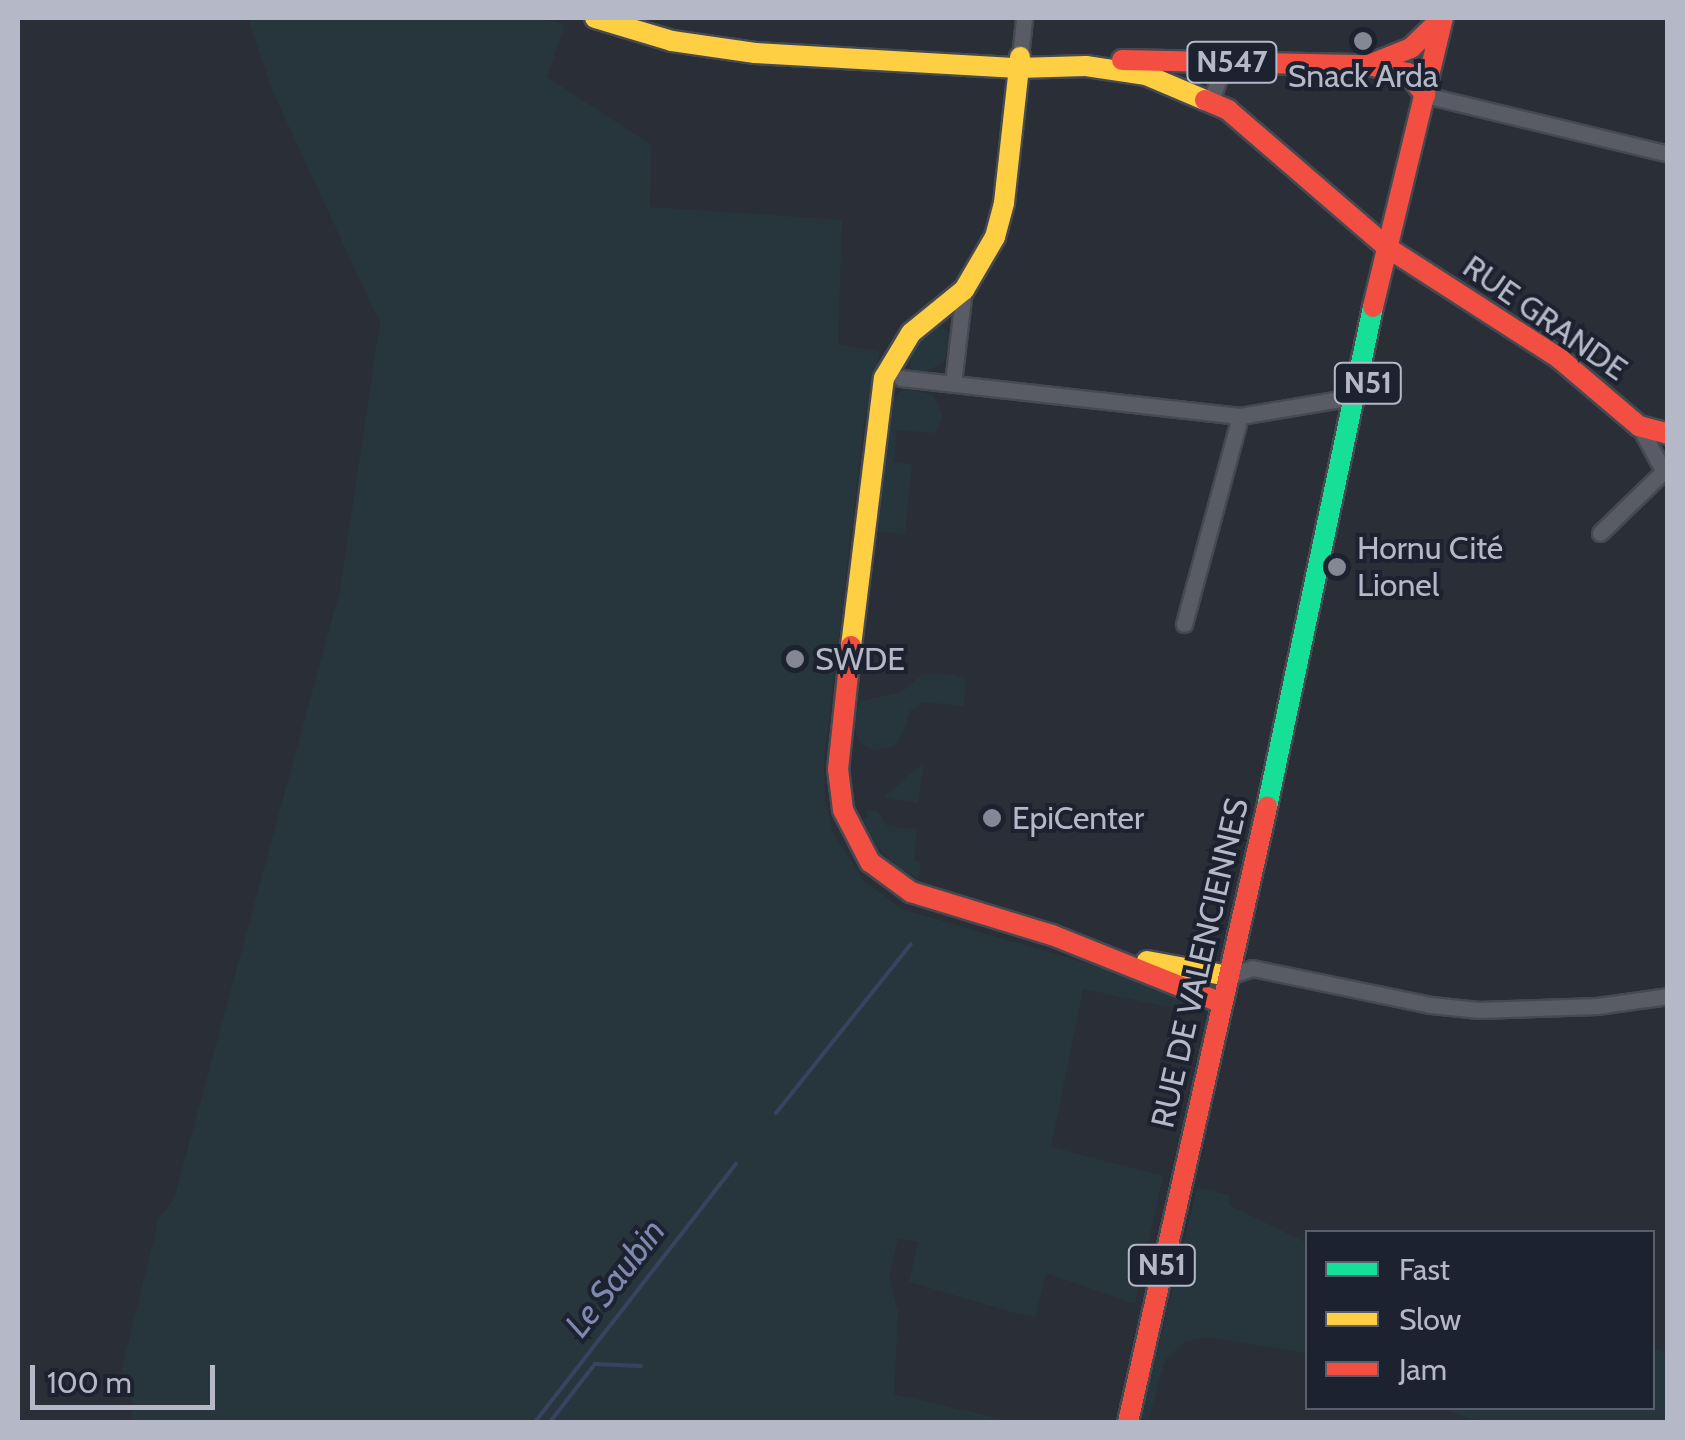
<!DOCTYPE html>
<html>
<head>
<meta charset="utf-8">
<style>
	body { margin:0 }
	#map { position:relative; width:1685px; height:1440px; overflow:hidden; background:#2a2e37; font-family:Cabin,sans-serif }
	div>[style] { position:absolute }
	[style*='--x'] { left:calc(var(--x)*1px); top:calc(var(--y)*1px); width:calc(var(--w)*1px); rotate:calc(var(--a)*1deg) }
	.green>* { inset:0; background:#27363c }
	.stream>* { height:4px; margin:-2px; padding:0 2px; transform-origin:2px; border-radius:2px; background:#394360 }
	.roads { filter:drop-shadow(2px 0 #464950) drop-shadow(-2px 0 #464950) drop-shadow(0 2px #464950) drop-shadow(0 -2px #464950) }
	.street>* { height:15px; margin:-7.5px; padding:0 7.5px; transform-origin:7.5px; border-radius:7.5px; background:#595c65 }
	.fast>* { height:20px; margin:-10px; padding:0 10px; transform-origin:10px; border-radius:10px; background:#16e098 }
	.slow>* { height:20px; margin:-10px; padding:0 10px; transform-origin:10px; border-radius:10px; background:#ffcf43 }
	.jam>* { height:20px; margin:-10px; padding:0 10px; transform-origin:10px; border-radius:10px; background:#f24e42 }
	.dots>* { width:28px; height:28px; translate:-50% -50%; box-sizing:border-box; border:5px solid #1d2231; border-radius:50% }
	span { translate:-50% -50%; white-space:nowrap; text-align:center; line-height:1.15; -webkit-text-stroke:8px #1d2231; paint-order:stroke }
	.shield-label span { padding:2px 8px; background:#1d2231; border:2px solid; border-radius:8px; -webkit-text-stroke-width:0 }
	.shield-label { font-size:30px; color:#b4b8c7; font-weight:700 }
	.poi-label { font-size:32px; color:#b4b8c7 }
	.left { translate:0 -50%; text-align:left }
	.street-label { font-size:32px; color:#b4b8c7 }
	.water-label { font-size:35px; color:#7d8aad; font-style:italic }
	.frame { position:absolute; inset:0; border:20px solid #b4b8c7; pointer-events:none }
	.legend { position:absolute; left:1305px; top:1230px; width:350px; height:180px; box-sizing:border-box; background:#1d2231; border:2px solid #595e6d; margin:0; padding:12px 18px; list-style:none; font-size:30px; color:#b4b8c7 }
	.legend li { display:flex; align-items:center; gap:20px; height:50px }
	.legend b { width:50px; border:2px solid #595e6d }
	.scale { position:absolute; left:30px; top:1365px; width:185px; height:45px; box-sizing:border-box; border:5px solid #b4b8c7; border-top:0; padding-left:12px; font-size:30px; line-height:35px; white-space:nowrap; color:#b4b8c7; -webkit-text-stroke:8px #1d2231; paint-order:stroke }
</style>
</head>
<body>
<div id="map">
	<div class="green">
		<div style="clip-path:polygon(248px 18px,545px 18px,565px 25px,547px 77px,651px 145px,650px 207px,842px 220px,838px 344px,880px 352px,864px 423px,824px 761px,825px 799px,833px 833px,865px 882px,902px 909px,1126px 975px,1196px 1004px,1194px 1012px,1083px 989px,1051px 1147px,1163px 1176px,1135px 1304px,1046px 1273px,1035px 1317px,1012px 1312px,909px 1282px,918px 1242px,898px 1238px,889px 1277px,898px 1312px,894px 1394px,1013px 1422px,131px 1422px,132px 1401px,120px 1377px,159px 1217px,174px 1199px,340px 590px,380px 323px,272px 90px)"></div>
		<div style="clip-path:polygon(940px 325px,951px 336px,944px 362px,922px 374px,912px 369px,907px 359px,912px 348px)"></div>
		<div style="clip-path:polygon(904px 388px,933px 395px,943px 416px,934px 433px,897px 430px,894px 462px,912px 464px,905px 534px,873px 531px,891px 400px)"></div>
		<div style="clip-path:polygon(923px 674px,957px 675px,966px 682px,964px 706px,923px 702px,910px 711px,903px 734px,892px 747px,874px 750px,859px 742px,851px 716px,861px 701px,902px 692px)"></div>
		<div style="clip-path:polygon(924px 762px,918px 803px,883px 797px,889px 793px)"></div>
		<div style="clip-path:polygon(866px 810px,878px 811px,887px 826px,917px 829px,914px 860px,921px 862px,918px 879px,898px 867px,879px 848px,863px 819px,868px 816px)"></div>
		<div style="clip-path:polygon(1197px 1188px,1229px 1195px,1229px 1205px,1307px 1243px,1307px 1353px,1207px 1337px,1184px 1342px,1165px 1360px,1148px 1422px,1140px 1422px)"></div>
		<div style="clip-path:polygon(1653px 1349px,1667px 1353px,1667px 1422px,1479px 1422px,1443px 1408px,1652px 1408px)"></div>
	</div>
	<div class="stream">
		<div style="--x:776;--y:1113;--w:216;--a:-51.4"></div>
		<div style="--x:535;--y:1422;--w:327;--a:-52.1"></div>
		<div style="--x:550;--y:1422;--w:73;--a:-52.2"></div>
		<div style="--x:595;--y:1364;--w:46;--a:2.5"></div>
	</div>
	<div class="roads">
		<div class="street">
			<div style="--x:1020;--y:57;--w:39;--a:-84"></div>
			<div style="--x:1425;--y:95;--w:250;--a:13.6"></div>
			<div style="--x:1211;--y:100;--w:40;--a:-69.8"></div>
			<div style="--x:901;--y:378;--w:341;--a:6.4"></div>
			<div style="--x:1240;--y:416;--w:108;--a:-9.6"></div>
			<div style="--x:1346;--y:398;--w:7;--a:0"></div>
			<div style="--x:1353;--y:398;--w:5;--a:79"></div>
			<div style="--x:953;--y:383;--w:94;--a:-83.3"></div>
			<div style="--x:1639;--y:426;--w:50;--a:61.4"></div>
			<div style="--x:1600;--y:533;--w:95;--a:-44.1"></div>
			<div style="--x:1184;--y:624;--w:215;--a:-74.9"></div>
			<div style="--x:1228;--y:976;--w:25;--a:-18"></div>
			<div style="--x:1252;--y:968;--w:183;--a:11.7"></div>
			<div style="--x:1431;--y:1005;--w:48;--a:5.9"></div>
			<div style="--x:1479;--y:1010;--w:118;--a:-1.9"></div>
			<div style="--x:1597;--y:1006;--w:72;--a:-8"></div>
		</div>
		<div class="fast">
			<div style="--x:1267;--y:807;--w:511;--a:-78.03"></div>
		</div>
		<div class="slow">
			<div style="--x:595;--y:18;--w:80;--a:16.6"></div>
			<div style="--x:672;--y:41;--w:84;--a:8.2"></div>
			<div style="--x:755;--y:53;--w:263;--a:3.3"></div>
			<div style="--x:1018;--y:68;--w:68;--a:-1.7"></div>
			<div style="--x:1086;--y:66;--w:61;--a:8.5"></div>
			<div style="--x:1146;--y:75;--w:64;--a:23"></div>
			<div style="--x:851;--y:646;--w:270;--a:-83"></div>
			<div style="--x:884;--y:378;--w:52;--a:-59"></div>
			<div style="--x:911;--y:333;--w:68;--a:-39.1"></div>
			<div style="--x:964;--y:290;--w:61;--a:-59.7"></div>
			<div style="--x:995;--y:237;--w:35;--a:-75"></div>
			<div style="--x:1004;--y:203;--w:147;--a:-83.7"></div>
			<div style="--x:1147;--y:961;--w:82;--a:10.5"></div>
		</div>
		<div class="jam">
			<div style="--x:1122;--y:60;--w:245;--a:1.2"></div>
			<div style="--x:1367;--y:65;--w:42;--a:11"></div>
			<div style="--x:1408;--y:73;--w:28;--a:52"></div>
			<div style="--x:1371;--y:64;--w:43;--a:-21.8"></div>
			<div style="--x:1411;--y:48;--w:43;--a:-44.1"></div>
			<div style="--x:1205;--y:100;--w:25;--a:23"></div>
			<div style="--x:1228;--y:110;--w:211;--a:40.8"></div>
			<div style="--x:1388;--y:248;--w:205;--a:32.8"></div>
			<div style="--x:1560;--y:359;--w:104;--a:40.3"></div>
			<div style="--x:1639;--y:426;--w:30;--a:15"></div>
			<div style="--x:1373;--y:307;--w:297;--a:-76.4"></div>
			<div style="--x:851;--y:646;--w:124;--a:96"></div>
			<div style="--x:838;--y:769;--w:41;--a:83"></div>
			<div style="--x:843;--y:810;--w:59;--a:62.6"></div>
			<div style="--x:870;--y:862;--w:51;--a:36.2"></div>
			<div style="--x:911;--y:892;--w:147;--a:17"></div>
			<div style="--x:1052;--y:935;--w:183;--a:21.8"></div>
			<div style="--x:1128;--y:1422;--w:631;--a:-77.26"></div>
		</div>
	</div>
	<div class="dots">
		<div style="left:1363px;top:41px;background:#848895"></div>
		<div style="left:1337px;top:567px;background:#848895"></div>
		<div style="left:795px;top:659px;background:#848895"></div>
		<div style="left:992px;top:818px;background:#848895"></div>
	</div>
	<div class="shield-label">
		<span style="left:1232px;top:62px">N547</span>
		<span style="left:1368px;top:383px">N51</span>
		<span style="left:1162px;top:1265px">N51</span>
	</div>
	<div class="poi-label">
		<span style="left:1363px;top:76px">Snack Arda</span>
		<span class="left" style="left:1357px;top:567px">Hornu Cité<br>Lionel</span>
		<span class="left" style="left:815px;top:659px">SWDE</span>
		<span class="left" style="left:1012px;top:818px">EpiCenter</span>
	</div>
	<div class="street-label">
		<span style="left:1545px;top:318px;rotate:35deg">RUE GRANDE</span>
		<span style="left:1200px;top:963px;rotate:-77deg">RUE DE VALENCIENNES</span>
	</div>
	<div class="water-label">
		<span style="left:615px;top:1278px;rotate:-52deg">Le Saubin</span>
	</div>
	<div class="frame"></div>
	<ul class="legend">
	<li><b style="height:12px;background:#16e098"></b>Fast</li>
	<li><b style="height:12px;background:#ffcf43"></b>Slow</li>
	<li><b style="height:12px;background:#f24e42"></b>Jam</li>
	</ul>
	<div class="scale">100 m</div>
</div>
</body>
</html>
